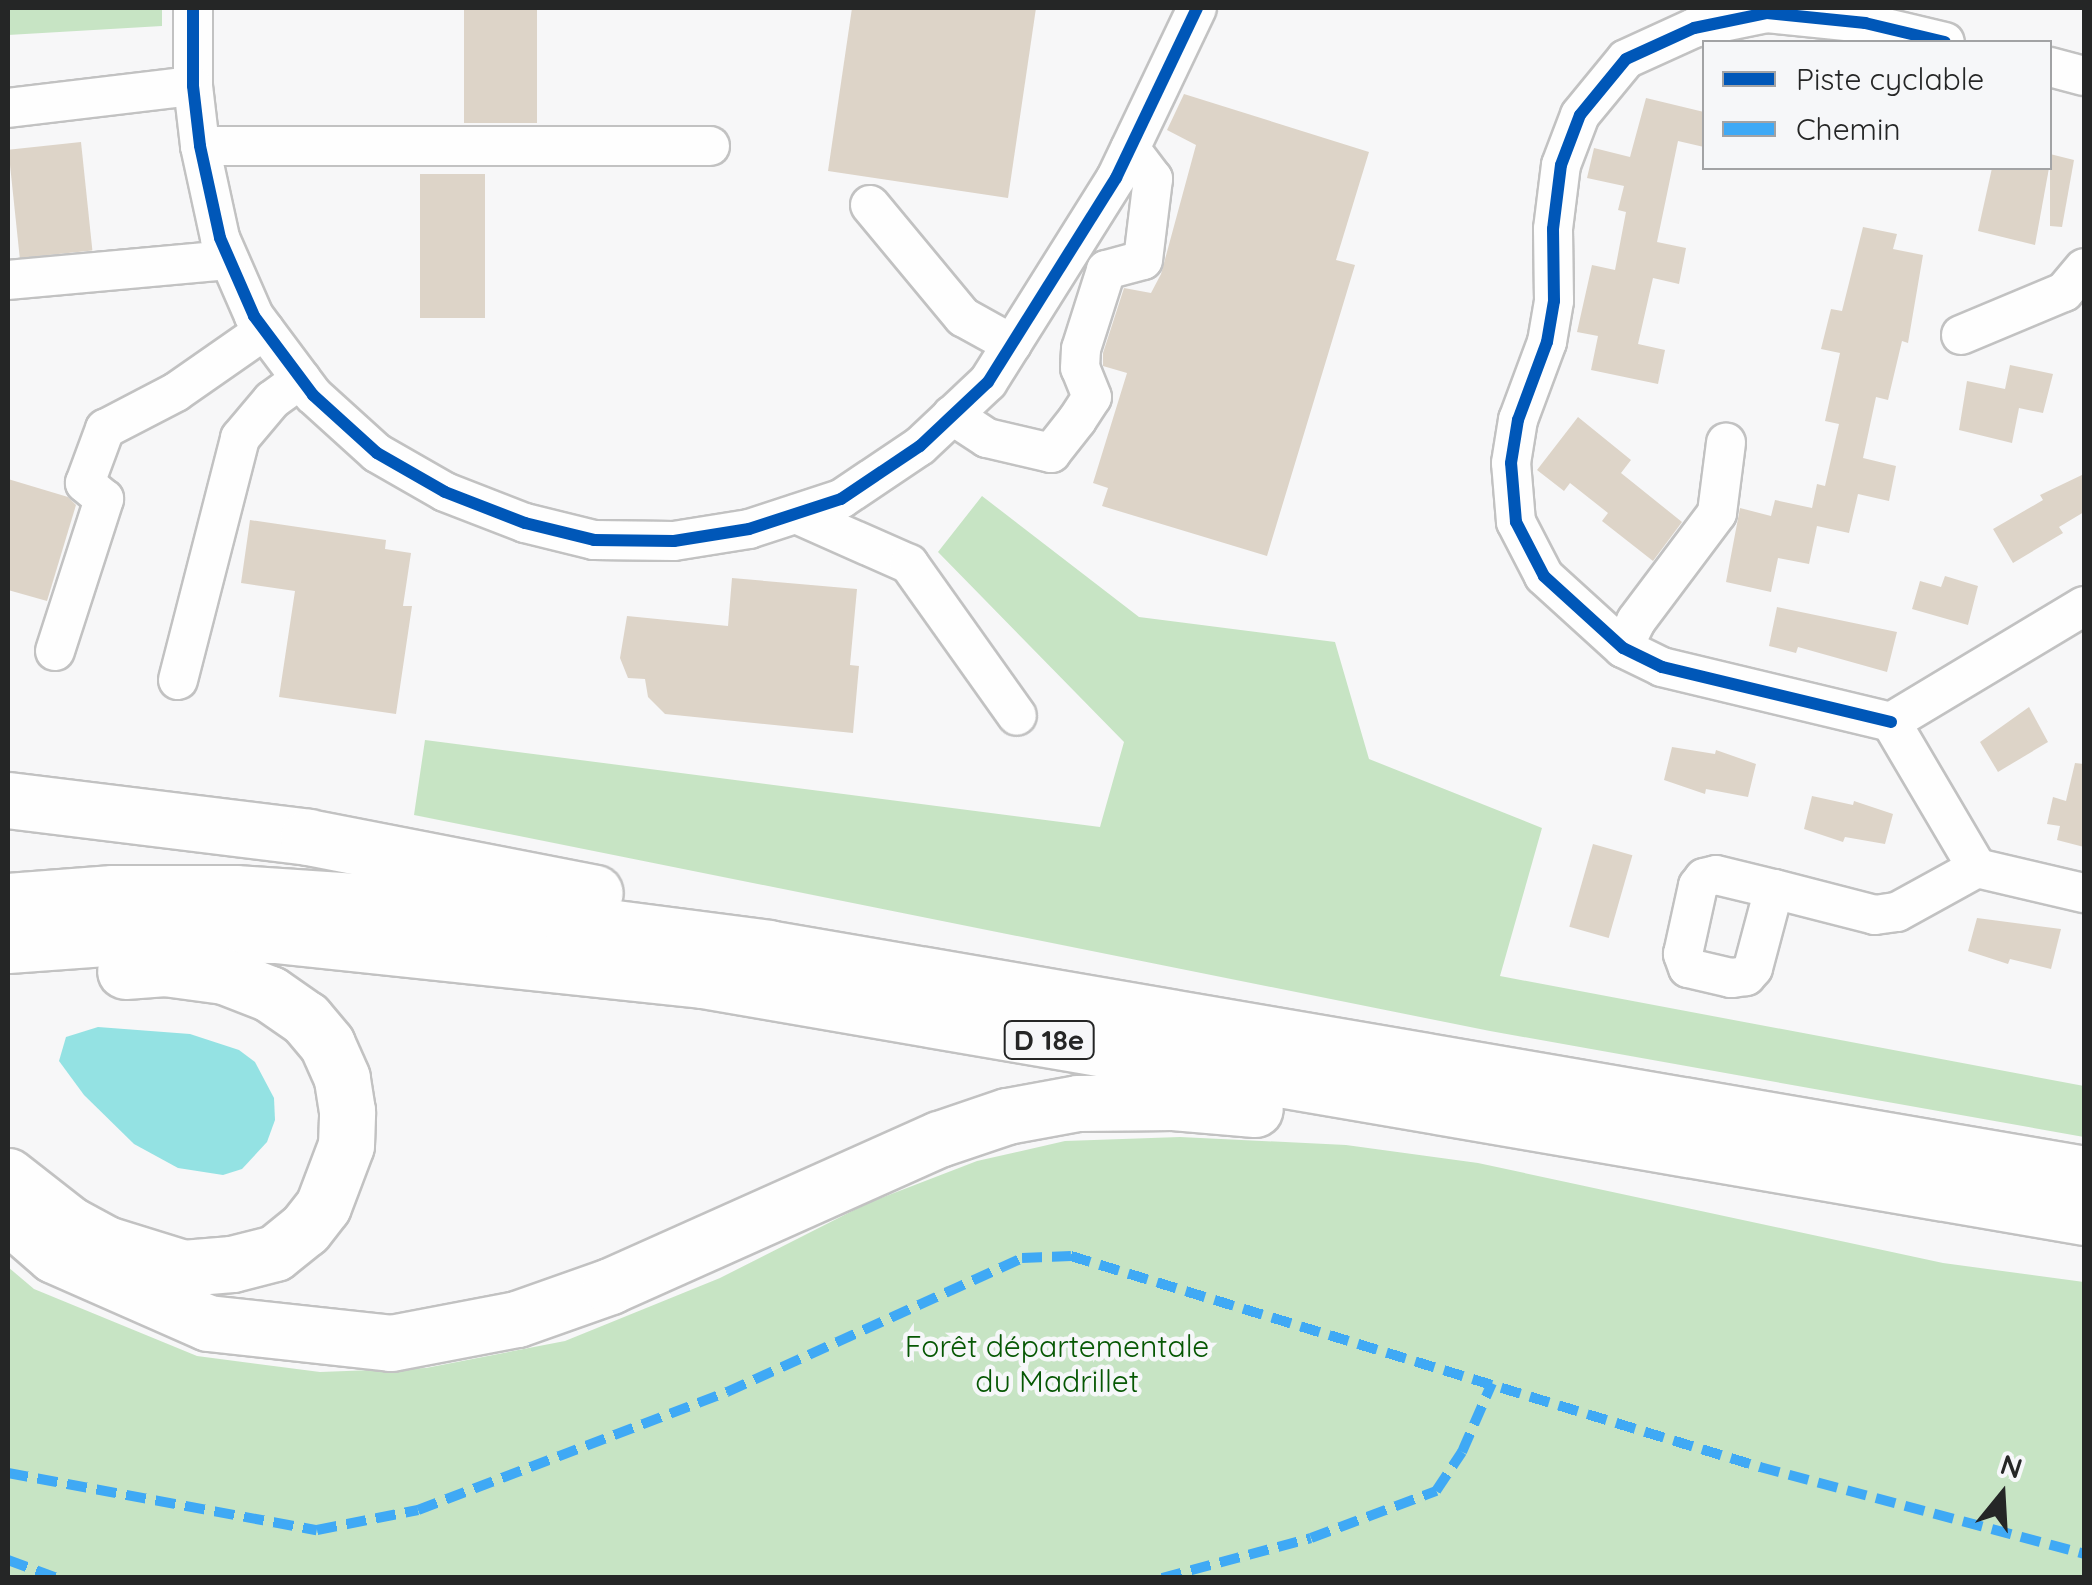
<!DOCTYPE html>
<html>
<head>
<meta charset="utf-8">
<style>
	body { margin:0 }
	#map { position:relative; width:2092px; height:1585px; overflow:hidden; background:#f7f7f8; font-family:Quicksand,sans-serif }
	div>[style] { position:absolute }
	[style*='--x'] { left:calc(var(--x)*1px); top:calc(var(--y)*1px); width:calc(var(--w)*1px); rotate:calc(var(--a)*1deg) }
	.green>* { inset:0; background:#c7e4c4 }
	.water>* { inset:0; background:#94e2e3 }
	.building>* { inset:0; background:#ddd4c8; transform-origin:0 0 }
	.roads { filter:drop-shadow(2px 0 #c2c2c2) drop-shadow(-2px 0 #c2c2c2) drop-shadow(0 2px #c2c2c2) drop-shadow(0 -2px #c2c2c2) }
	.minor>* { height:38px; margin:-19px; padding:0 19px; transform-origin:19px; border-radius:19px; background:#fefefe }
	.highway>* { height:55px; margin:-27.5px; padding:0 27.5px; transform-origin:27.5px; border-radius:27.5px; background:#fefefe }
	.quiet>* { height:10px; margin-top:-5px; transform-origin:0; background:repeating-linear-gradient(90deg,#3fa9f5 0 20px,transparent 0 30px) }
	.cycleway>* { height:12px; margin:-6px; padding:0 6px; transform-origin:6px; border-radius:6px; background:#0057b8 }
	span { translate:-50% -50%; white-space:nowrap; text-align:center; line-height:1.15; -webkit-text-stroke:9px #f6f7f9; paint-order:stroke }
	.shield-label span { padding:2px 8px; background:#f6f7f9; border:2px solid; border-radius:8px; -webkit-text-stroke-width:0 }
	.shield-label { font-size:28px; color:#252626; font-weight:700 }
	.park-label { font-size:30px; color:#065703 }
	.frame { position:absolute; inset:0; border:10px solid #252626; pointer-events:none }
	.legend { position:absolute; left:1702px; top:40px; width:350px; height:130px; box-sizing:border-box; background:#f6f7f9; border:2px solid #a2a3a5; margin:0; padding:12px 18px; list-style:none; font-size:30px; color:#252626 }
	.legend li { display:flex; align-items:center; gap:20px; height:50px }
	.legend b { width:50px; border:2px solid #a2a3a5 }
	.north { position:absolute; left:1952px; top:1445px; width:100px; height:100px; -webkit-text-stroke:8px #f6f7f9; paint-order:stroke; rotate:18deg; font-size:28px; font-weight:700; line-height:40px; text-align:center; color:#252626 }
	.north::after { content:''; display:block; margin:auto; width:35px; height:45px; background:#252626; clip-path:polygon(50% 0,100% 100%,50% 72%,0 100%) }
</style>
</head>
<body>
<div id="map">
	<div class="green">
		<div style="clip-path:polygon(8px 8px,162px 8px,162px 26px,8px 35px)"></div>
		<div style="clip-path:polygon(982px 496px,1139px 617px,1335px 642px,1369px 759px,1542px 828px,1500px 976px,2084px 1086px,2084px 1137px,1490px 1031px,414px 815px,425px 740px,1100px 827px,1124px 742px,938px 552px)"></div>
		<div style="clip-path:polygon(1180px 1137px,1346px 1145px,1478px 1163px,1943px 1263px,2084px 1282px,2084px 1577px,8px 1577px,8px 1267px,34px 1289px,197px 1356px,320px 1372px,426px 1368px,565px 1341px,720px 1278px,868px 1203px,977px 1161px,1065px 1141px)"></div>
	</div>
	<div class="water">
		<div style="clip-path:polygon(98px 1027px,190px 1034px,239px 1050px,255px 1062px,274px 1098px,275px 1120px,267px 1142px,242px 1169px,223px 1175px,178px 1168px,134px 1144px,84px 1095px,59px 1061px,66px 1037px)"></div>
	</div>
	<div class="building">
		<div style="left:464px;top:8px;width:73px;height:115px"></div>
		<div style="clip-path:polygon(852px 8px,1036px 8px,1008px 198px,828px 171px)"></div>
		<div style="clip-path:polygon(1184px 94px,1369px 152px,1336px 260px,1355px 265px,1267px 556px,1102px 506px,1108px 488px,1093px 483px,1127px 373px,1103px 366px,1103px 353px,1124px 288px,1151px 293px,1161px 274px,1196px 145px,1167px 130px)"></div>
		<div style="clip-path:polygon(1646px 98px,1704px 112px,1704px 147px,1678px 141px,1657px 242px,1686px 248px,1679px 284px,1653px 278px,1638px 344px,1665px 350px,1658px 384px,1591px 370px,1598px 336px,1577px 332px,1592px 265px,1615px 270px,1626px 212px,1618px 210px,1624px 186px,1587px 178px,1594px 148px,1630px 157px)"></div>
		<div style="left:81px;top:142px;width:109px;height:73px;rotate:84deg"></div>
		<div style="clip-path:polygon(2050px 154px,2074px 160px,2062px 227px,2050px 226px)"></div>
		<div style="clip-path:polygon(1992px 168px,2049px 168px,2035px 245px,1978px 231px)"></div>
		<div style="left:420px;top:174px;width:65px;height:144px"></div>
		<div style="clip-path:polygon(1863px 227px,1897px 234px,1893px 249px,1923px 255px,1908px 343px,1902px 341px,1888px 400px,1876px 397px,1863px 458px,1896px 466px,1889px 501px,1858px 494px,1849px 533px,1817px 526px,1809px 564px,1778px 558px,1771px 592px,1726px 582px,1740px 508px,1771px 516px,1775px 500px,1812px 508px,1817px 484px,1825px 486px,1839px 424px,1825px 421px,1840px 353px,1821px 349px,1831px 309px,1842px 311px)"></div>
		<div style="clip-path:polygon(2010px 365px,2053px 374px,2043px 413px,2019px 408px,2012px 443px,1959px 430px,1967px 381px,2005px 389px)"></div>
		<div style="clip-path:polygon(1578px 417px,1631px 460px,1621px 473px,1682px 522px,1653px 561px,1602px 521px,1608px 513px,1570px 483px,1564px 491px,1537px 470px)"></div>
		<div style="clip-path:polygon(2084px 474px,2084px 512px,2059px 527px,2063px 533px,2013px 563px,1993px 529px,2043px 500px,2040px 495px)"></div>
		<div style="clip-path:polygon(8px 479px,68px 497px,76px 505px,47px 601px,8px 590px)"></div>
		<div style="clip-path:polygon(250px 520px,386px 540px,385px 549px,411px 553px,403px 606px,412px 606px,396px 714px,279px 697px,295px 591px,241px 583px)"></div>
		<div style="clip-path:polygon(1945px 576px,1978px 586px,1968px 625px,1912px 609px,1920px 581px,1941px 587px)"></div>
		<div style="clip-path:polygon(732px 578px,857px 589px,850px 665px,859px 666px,853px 733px,665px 714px,648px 697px,645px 679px,628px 678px,620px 658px,627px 616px,728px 626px)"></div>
		<div style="clip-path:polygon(1777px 607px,1897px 632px,1887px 672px,1798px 647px,1796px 653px,1769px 646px)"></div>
		<div style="clip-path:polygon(2029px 707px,2048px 742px,1998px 772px,1980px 742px)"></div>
		<div style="clip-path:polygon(1672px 747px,1715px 754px,1716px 750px,1756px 764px,1748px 797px,1706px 789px,1705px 794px,1664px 780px)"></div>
		<div style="clip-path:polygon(2075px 763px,2084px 764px,2084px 847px,2057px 840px,2060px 826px,2047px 824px,2053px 797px,2066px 801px)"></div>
		<div style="clip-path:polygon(1812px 796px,1853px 805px,1854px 801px,1893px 814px,1885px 844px,1845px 837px,1843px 842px,1804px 829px)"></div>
		<div style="left:1593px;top:844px;width:41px;height:86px;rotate:16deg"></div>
		<div style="clip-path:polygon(1977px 918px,2061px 929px,2051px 969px,2010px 959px,2008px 964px,1968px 951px)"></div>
	</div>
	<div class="roads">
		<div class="minor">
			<div style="--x:193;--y:8;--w:78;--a:90"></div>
			<div style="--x:193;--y:86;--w:60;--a:83.3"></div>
			<div style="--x:200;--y:146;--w:94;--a:77.7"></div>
			<div style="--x:220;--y:238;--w:85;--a:66.4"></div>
			<div style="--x:254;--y:316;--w:99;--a:53.2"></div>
			<div style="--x:313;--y:395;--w:86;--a:42.2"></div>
			<div style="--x:377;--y:453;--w:78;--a:29.8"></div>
			<div style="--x:445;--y:492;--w:86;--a:21.2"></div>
			<div style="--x:525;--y:523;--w:71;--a:13.8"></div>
			<div style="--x:594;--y:540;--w:80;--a:0.7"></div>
			<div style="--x:674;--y:541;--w:76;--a:-9.1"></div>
			<div style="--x:749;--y:529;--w:97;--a:-18.1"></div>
			<div style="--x:841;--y:499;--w:95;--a:-33.9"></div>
			<div style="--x:920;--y:446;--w:93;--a:-43.3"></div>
			<div style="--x:988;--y:382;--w:241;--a:-57.9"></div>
			<div style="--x:1116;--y:178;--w:188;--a:-64.5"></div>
			<div style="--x:2050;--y:67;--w:35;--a:15"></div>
			<div style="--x:8;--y:108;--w:186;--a:-6.8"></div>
			<div style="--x:200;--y:146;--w:510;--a:0"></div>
			<div style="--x:870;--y:205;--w:146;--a:50.3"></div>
			<div style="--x:963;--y:317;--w:56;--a:28.9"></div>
			<div style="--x:8;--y:280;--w:221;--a:-5.2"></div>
			<div style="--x:1961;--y:335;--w:112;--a:-22.7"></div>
			<div style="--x:2064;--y:292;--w:31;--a:-50"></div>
			<div style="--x:952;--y:415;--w:42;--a:33.3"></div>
			<div style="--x:987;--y:438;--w:66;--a:13.2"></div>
			<div style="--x:1051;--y:453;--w:42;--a:-51.8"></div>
			<div style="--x:1077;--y:420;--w:27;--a:-57"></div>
			<div style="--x:1092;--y:397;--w:31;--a:-112"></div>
			<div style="--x:1080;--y:368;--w:19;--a:-87"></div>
			<div style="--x:1081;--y:349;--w:83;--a:-72.4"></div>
			<div style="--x:1106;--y:270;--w:38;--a:-15"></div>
			<div style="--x:1143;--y:260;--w:82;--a:-83"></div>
			<div style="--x:1153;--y:179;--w:38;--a:-127"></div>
			<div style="--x:796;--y:514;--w:124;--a:23.9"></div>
			<div style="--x:909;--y:564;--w:186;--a:54.6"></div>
			<div style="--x:1623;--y:648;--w:30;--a:-64"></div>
			<div style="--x:1636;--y:621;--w:135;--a:-53.1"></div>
			<div style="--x:1717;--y:513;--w:71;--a:-82.7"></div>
			<div style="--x:55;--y:651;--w:160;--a:-72.1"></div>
			<div style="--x:104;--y:499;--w:25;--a:-140"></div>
			<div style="--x:85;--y:483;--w:58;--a:-69.7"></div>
			<div style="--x:105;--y:429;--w:80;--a:-27.5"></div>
			<div style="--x:176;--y:392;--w:108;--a:-34.9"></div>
			<div style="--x:178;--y:680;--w:250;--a:-75.6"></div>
			<div style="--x:240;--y:438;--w:50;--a:-49.9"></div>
			<div style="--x:272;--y:400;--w:36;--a:-36"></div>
			<div style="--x:1891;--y:722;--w:236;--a:-166.5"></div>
			<div style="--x:1662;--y:667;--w:43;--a:-154"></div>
			<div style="--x:1623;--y:648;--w:107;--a:-137.7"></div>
			<div style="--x:1544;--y:576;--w:61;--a:-117.4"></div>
			<div style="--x:1516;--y:522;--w:59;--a:-94.8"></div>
			<div style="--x:1511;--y:463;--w:44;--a:-80.8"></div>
			<div style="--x:1518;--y:420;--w:83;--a:-69.6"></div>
			<div style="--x:1547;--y:342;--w:42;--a:-80.3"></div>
			<div style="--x:1554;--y:301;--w:72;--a:-90.8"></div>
			<div style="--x:1553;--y:229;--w:64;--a:-82.9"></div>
			<div style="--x:1561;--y:165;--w:53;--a:-69.2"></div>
			<div style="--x:1580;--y:115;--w:72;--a:-50.6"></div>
			<div style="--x:1626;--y:59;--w:75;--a:-24.5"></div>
			<div style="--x:1694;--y:28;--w:75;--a:-11.6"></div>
			<div style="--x:1767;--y:13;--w:99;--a:5.8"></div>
			<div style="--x:1865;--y:23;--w:82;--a:13.4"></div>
			<div style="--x:1891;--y:722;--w:169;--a:59.5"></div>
			<div style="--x:1977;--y:868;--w:110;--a:13.2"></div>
			<div style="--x:1891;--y:722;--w:225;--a:-31"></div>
			<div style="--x:1774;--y:889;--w:82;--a:104.9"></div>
			<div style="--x:1753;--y:968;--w:11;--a:131"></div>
			<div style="--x:1746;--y:976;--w:15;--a:172"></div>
			<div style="--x:1731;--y:978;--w:44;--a:-166.9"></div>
			<div style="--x:1688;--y:968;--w:15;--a:-110"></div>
			<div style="--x:1683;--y:954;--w:70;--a:-77.6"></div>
			<div style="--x:1698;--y:886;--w:10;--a:-53"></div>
			<div style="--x:1704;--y:878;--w:12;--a:-14"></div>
			<div style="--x:1716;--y:875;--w:60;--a:13.6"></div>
			<div style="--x:1774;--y:889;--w:104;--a:14.4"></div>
			<div style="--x:1875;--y:915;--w:22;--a:-8"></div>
			<div style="--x:1897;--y:912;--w:91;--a:-28.8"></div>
		</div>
		<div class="highway">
			<div style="--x:8;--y:800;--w:302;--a:7"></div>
			<div style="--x:308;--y:837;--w:292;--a:11"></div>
			<div style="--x:8;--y:901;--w:105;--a:-4.4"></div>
			<div style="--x:113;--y:893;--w:122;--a:0"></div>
			<div style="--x:235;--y:893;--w:181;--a:3.8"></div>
			<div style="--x:416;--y:905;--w:154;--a:6.3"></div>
			<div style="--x:569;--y:922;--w:201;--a:7.4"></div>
			<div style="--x:768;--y:948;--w:1335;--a:9.74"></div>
			<div style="--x:8;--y:945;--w:155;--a:-4.1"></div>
			<div style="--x:163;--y:934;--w:112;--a:0.5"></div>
			<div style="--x:275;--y:935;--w:429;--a:6"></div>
			<div style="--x:702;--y:980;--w:1402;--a:9.73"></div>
			<div style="--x:8;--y:1176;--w:78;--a:38.2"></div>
			<div style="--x:69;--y:1224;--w:42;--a:28.4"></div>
			<div style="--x:106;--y:1244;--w:81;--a:17.3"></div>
			<div style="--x:183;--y:1268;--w:49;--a:-4.7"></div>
			<div style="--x:232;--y:1264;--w:44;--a:-14.3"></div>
			<div style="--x:275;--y:1253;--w:38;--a:-39"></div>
			<div style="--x:305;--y:1229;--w:29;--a:-52"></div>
			<div style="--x:323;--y:1206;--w:65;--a:-69.3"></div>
			<div style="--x:346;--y:1145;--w:34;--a:-88"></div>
			<div style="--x:347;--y:1111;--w:33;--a:-99"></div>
			<div style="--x:342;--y:1078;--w:37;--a:-114"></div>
			<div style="--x:327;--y:1044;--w:33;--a:-130"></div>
			<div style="--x:306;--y:1019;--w:44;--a:-145.2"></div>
			<div style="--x:270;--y:994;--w:49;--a:-158.6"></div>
			<div style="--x:224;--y:976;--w:60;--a:-172.3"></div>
			<div style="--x:165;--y:968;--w:40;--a:175.7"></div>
			<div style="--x:8;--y:1215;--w:61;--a:41"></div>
			<div style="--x:54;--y:1255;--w:168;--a:23.8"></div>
			<div style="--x:208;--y:1323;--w:184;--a:6.2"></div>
			<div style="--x:391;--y:1343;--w:128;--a:-10.8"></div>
			<div style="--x:517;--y:1319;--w:99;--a:-19.5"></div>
			<div style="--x:610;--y:1286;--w:360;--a:-24.1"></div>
			<div style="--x:939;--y:1139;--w:72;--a:-18.7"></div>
			<div style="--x:1007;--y:1116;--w:72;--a:-10.4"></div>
			<div style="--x:1078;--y:1103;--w:95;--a:-0.6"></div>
			<div style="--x:1173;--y:1102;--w:82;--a:4.9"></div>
		</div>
	</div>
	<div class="quiet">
		<div style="--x:8;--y:1473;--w:314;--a:10.5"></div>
		<div style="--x:317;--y:1530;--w:103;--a:-11.2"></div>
		<div style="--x:418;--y:1510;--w:331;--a:-20.9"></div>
		<div style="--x:727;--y:1392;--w:324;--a:-24.4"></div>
		<div style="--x:1022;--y:1258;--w:49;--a:-2.3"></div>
		<div style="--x:1071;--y:1256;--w:721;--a:17.03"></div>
		<div style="--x:1760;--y:1467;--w:335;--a:15"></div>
		<div style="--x:8;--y:1560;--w:52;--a:20.2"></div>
		<div style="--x:1162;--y:1578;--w:154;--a:-15"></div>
		<div style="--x:1311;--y:1538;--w:134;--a:-20.6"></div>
		<div style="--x:1436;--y:1491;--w:47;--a:-56.3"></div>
		<div style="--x:1462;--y:1452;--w:75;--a:-66.5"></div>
	</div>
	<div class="cycleway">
		<div style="--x:193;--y:8;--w:78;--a:90"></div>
		<div style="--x:193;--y:86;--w:60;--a:83.3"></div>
		<div style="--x:200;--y:146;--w:94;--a:77.7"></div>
		<div style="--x:220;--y:238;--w:85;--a:66.4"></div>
		<div style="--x:254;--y:316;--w:99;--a:53.2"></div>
		<div style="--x:313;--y:395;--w:86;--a:42.2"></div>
		<div style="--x:377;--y:453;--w:78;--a:29.8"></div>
		<div style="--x:445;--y:492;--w:86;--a:21.2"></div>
		<div style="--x:525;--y:523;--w:71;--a:13.8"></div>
		<div style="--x:594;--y:540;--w:80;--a:0.7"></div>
		<div style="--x:674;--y:541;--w:76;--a:-9.1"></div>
		<div style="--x:749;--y:529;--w:97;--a:-18.1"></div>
		<div style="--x:841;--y:499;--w:95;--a:-33.9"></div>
		<div style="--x:920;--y:446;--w:93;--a:-43.3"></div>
		<div style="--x:988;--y:382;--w:241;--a:-57.9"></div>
		<div style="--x:1116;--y:178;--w:188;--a:-64.5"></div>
		<div style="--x:1891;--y:722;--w:236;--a:-166.5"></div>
		<div style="--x:1662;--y:667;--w:43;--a:-154"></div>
		<div style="--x:1623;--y:648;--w:107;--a:-137.7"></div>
		<div style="--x:1544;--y:576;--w:61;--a:-117.4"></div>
		<div style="--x:1516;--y:522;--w:59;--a:-94.8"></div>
		<div style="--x:1511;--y:463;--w:44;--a:-80.8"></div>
		<div style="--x:1518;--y:420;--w:83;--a:-69.6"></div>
		<div style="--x:1547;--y:342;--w:42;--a:-80.3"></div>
		<div style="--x:1554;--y:301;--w:72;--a:-90.8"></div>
		<div style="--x:1553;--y:229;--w:64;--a:-82.9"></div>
		<div style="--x:1561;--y:165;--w:53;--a:-69.2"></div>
		<div style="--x:1580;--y:115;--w:72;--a:-50.6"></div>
		<div style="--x:1626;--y:59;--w:75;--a:-24.5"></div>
		<div style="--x:1694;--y:28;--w:75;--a:-11.6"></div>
		<div style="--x:1767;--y:13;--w:99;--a:5.8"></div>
		<div style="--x:1865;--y:23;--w:82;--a:13.4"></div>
	</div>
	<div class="shield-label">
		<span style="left:1049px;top:1040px">D 18e</span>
	</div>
	<div class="park-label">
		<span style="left:1057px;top:1363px">Forêt départementale<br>du Madrillet</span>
	</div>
	<div class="frame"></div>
	<ul class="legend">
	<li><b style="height:12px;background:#0057b8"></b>Piste cyclable</li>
	<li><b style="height:12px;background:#3fa9f5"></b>Chemin</li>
	</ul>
	<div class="north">N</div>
</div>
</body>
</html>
